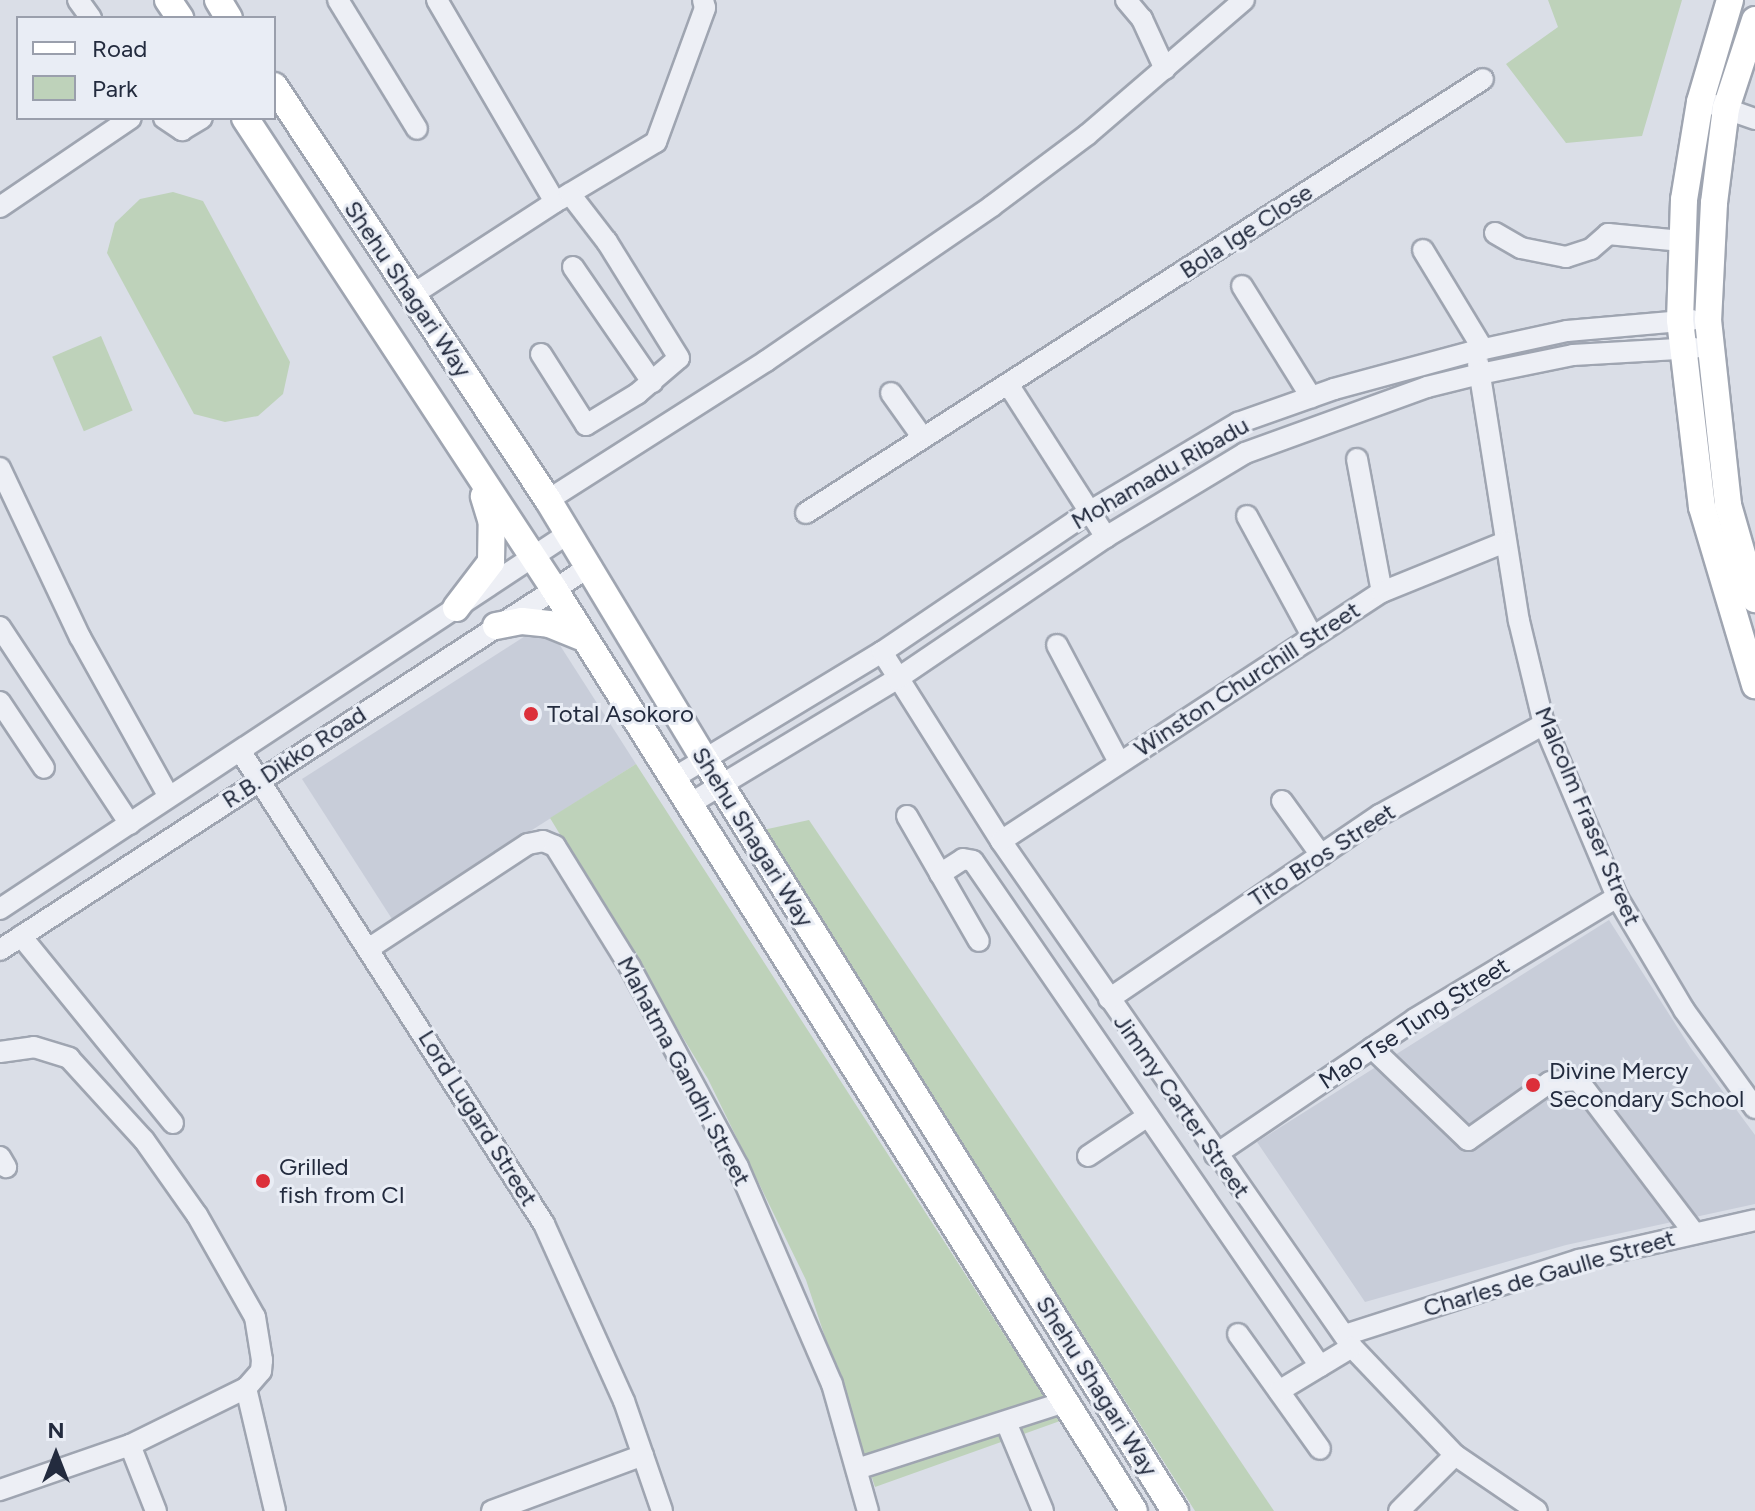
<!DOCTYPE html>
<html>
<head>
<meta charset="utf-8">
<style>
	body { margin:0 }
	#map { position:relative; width:1755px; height:1511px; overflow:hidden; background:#dadee7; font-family:Figtree,sans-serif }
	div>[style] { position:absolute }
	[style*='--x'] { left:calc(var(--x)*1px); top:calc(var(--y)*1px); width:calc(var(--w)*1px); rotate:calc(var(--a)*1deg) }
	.built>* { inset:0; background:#c8cdd9 }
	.green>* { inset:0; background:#bed2ba; transform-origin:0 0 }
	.roads { filter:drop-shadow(2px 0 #9fa5b1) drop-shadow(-2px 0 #9fa5b1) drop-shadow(0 2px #9fa5b1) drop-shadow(0 -2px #9fa5b1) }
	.minor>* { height:20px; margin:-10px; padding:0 10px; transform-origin:10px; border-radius:10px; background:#edeff5 }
	.major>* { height:26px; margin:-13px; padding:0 13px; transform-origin:13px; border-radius:13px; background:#fff }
	.dots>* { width:22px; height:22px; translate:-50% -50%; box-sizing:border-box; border:4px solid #e9edf5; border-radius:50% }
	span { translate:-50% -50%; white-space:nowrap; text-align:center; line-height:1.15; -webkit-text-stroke:6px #e9edf5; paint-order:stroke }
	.street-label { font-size:24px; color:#232b3e }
	.poi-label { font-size:24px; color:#232b3e }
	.left { translate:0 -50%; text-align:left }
	.legend { position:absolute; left:16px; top:16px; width:260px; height:104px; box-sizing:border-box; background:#e9edf5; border:2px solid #9a9fac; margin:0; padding:10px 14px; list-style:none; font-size:24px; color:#232b3e }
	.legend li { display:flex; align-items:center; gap:16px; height:40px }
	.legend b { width:40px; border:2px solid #9a9fac }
	.north { position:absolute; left:16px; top:1415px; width:80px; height:80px; -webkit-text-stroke:6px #e9edf5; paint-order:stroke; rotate:0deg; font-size:22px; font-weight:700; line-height:32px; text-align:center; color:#232b3e }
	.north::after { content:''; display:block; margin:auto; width:28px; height:36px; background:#232b3e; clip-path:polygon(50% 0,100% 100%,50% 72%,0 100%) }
</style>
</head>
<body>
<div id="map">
	<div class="built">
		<div style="clip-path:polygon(530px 633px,554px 636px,636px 764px,392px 919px,302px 779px)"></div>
		<div style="clip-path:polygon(1609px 920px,1690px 1047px,1755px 1135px,1755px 1204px,1566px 1245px,1365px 1302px,1257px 1142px)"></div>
	</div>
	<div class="green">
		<div style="clip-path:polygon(1548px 0,1682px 0,1642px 136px,1566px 143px,1506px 64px,1558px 27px)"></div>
		<div style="clip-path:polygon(173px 192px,203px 201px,290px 362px,283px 394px,258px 416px,225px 422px,194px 414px,107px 253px,115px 223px,140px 199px)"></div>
		<div style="left:101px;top:336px;width:81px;height:53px;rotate:67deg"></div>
		<div style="clip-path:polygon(636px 764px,1060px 1421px,875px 1487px,806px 1280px,708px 1079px,550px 818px)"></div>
		<div style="clip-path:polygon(809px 820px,1274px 1511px,1195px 1511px,763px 830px)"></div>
	</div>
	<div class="roads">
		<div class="minor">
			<div style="--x:78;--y:0;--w:22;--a:54"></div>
			<div style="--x:338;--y:0;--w:151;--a:58.5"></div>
			<div style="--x:1126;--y:0;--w:25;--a:50"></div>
			<div style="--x:1142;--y:19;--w:55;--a:65.3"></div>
			<div style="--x:1715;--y:105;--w:42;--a:19.3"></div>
			<div style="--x:164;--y:118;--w:22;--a:34"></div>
			<div style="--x:182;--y:130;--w:23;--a:-31"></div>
			<div style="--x:559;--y:200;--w:113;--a:-30.9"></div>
			<div style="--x:656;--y:142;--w:143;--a:-69.9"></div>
			<div style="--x:705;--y:8;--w:8;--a:-104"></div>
			<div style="--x:0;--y:207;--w:158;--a:-34.2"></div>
			<div style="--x:1495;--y:233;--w:30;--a:30"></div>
			<div style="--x:1521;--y:248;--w:46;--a:11.3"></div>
			<div style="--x:1566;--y:257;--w:26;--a:-18"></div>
			<div style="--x:1591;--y:249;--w:23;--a:-41"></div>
			<div style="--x:1608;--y:234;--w:74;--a:5.4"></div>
			<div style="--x:1423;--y:250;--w:116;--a:58.8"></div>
			<div style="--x:573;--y:267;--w:140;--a:55.5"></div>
			<div style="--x:1242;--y:286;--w:131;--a:58.1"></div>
			<div style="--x:412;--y:295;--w:171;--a:-33"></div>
			<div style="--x:555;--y:202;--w:234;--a:-120.3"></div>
			<div style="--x:541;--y:354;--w:84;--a:57.6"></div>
			<div style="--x:586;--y:425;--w:60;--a:-31.3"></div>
			<div style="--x:637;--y:394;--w:55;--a:-40.6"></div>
			<div style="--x:679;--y:358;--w:137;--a:-121.8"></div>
			<div style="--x:607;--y:242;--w:61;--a:-127.6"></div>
			<div style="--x:1478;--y:363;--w:261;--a:81"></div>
			<div style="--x:1519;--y:621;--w:106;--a:76.4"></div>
			<div style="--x:1544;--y:724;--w:188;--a:67.1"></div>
			<div style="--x:1617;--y:897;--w:131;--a:59.3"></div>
			<div style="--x:1684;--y:1010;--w:121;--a:54.1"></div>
			<div style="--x:1008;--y:384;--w:182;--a:57.4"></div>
			<div style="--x:891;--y:393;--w:55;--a:54.6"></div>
			<div style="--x:1357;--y:459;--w:135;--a:79.4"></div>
			<div style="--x:0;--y:468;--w:187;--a:64.7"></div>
			<div style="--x:80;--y:637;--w:181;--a:60.9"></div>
			<div style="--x:548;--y:500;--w:259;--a:-32.5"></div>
			<div style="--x:766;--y:361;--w:274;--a:-34.4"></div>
			<div style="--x:992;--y:206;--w:119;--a:-36.8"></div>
			<div style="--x:1087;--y:135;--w:207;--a:-40.7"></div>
			<div style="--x:806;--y:513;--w:804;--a:-32.66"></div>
			<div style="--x:1247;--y:516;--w:134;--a:61.5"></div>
			<div style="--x:0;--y:627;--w:236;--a:56.6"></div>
			<div style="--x:1057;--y:645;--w:132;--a:62.1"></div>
			<div style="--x:882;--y:652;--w:223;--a:57.8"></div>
			<div style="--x:1001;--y:841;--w:616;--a:55.25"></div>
			<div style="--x:1352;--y:1347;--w:149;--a:46.4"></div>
			<div style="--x:1455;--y:1455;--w:99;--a:34.3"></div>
			<div style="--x:0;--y:702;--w:79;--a:56.3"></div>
			<div style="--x:241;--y:752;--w:561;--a:57.3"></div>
			<div style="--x:544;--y:1224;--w:194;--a:65.7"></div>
			<div style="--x:624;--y:1401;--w:116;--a:70.9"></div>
			<div style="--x:672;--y:779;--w:245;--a:-31.2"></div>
			<div style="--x:882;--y:652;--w:250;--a:-34.1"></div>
			<div style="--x:1089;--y:512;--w:174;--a:-30.9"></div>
			<div style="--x:1238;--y:423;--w:102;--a:-19.5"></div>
			<div style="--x:1334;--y:389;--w:146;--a:-15.1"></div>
			<div style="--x:1475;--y:351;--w:94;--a:-12.3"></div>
			<div style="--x:1567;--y:331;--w:125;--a:-5"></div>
			<div style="--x:1282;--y:801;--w:67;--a:54.2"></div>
			<div style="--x:688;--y:805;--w:244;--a:-31.1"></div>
			<div style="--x:897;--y:679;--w:253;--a:-34.2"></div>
			<div style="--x:1106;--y:537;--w:162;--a:-31.1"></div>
			<div style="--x:1245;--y:453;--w:194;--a:-19.9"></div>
			<div style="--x:1427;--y:387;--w:55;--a:-13.8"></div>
			<div style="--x:1480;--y:374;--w:95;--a:-11.5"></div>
			<div style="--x:1573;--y:355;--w:122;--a:-3.3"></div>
			<div style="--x:907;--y:816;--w:144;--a:60.1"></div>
			<div style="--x:1001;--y:841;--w:455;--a:-33.2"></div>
			<div style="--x:1382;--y:592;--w:133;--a:-22.1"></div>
			<div style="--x:940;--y:874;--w:27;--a:-33"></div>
			<div style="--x:963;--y:859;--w:10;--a:11"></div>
			<div style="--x:973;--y:861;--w:613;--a:55.51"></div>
			<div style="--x:0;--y:909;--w:682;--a:-33.46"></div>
			<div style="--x:21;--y:936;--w:241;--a:50.9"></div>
			<div style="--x:368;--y:949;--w:191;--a:-33.3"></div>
			<div style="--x:528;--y:844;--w:15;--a:-11"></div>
			<div style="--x:543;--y:841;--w:13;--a:23"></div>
			<div style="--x:555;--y:846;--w:142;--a:58.2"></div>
			<div style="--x:630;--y:967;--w:227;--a:61.6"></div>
			<div style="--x:738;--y:1167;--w:236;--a:66.6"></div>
			<div style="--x:832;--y:1384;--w:132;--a:74.2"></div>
			<div style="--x:0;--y:950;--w:703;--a:-33.03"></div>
			<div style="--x:1109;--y:999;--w:328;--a:-34.2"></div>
			<div style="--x:1380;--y:815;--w:188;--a:-29"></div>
			<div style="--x:1372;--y:1048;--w:133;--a:43.8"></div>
			<div style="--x:1468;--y:1140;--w:100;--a:-35.3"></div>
			<div style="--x:1550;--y:1082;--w:28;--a:-4"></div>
			<div style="--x:1578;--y:1080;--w:192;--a:52.8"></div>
			<div style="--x:0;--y:1052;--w:34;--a:-8"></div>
			<div style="--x:34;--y:1047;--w:37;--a:17"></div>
			<div style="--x:69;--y:1058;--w:111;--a:47.6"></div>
			<div style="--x:144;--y:1140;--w:92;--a:54.8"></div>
			<div style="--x:197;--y:1215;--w:117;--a:60.4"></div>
			<div style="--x:255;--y:1317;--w:44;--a:80.8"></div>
			<div style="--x:262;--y:1360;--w:11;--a:95"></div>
			<div style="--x:261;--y:1371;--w:23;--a:131"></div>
			<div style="--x:246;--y:1388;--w:129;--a:153.8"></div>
			<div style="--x:130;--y:1445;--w:138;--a:160.9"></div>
			<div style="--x:1215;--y:1155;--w:242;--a:-34.2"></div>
			<div style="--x:1415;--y:1019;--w:236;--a:-31.1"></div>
			<div style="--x:1088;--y:1156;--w:72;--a:-33.7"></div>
			<div style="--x:0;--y:1157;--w:12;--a:59"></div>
			<div style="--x:1238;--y:1334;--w:141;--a:54.5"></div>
			<div style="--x:1345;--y:1335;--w:246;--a:-17.8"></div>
			<div style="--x:1579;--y:1260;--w:180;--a:-12.8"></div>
			<div style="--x:246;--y:1388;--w:126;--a:76.7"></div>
			<div style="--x:1279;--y:1391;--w:85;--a:-31.1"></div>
			<div style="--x:1006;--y:1422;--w:96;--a:67.4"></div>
			<div style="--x:130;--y:1445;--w:71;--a:68.5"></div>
			<div style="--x:857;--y:1469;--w:219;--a:-17.9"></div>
			<div style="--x:492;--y:1511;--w:161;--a:-20.3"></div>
			<div style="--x:1399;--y:1511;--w:79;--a:-45"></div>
		</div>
		<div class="major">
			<div style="--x:168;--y:0;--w:22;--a:56"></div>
			<div style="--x:218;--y:0;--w:21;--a:59"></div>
			<div style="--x:1730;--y:0;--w:106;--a:106.4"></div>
			<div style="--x:1700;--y:102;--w:99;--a:99.3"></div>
			<div style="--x:1684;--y:200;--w:120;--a:91.9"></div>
			<div style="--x:1680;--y:320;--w:188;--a:83.3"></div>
			<div style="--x:1702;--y:507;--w:186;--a:73.4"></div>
			<div style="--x:1755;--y:20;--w:93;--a:108.2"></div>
			<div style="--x:1726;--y:108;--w:96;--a:97.2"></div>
			<div style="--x:1714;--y:203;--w:117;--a:92.9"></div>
			<div style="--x:1708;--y:320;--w:186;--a:83.8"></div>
			<div style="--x:1728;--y:505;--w:98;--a:74"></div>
			<div style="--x:274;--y:86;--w:496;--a:56.5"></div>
			<div style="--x:548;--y:500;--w:304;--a:58.9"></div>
			<div style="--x:705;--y:760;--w:886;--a:57.96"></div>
			<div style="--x:245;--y:118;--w:563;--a:56.73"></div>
			<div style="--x:554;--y:589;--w:1089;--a:57.83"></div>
			<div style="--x:456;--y:608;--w:58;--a:-52.7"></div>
			<div style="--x:491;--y:562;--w:39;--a:-89"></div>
			<div style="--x:492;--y:523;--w:28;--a:-107"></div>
			<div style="--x:496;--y:626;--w:26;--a:-11"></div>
			<div style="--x:522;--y:621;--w:27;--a:6"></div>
			<div style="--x:549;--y:624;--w:38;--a:22"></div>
		</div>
	</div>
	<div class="dots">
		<div style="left:531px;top:714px;background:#dc2f3a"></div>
		<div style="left:1533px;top:1085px;background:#dc2f3a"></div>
		<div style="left:263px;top:1181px;background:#dc2f3a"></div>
	</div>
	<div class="street-label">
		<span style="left:1246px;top:231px;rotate:-33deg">Bola Ige Close</span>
		<span style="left:408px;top:289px;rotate:56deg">Shehu Shagari Way</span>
		<span style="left:1160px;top:473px;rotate:-30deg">Mohamadu Ribadu</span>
		<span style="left:1247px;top:679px;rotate:-33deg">Winston Churchill Street</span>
		<span style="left:294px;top:757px;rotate:-33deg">R.B. Dikko Road</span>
		<span style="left:1588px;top:816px;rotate:67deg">Malcolm Fraser Street</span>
		<span style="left:753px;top:837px;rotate:58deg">Shehu Shagari Way</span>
		<span style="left:1322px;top:855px;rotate:-33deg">Tito Bros Street</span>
		<span style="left:1414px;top:1023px;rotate:-33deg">Mao Tse Tung Street</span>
		<span style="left:684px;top:1071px;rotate:62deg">Mahatma Gandhi Street</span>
		<span style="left:1182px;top:1106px;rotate:55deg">Jimmy Carter Street</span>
		<span style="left:478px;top:1118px;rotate:58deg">Lord Lugard Street</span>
		<span style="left:1549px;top:1273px;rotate:-16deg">Charles de Gaulle Street</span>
		<span style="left:1097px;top:1386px;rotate:58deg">Shehu Shagari Way</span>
	</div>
	<div class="poi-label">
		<span class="left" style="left:547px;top:714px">Total Asokoro</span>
		<span class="left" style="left:1549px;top:1085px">Divine Mercy<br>Secondary School</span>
		<span class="left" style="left:279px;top:1181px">Grilled<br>fish from CI</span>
	</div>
	<ul class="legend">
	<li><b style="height:10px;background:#fff"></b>Road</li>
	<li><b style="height:22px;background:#bed2ba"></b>Park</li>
	</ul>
	<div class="north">N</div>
</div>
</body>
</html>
